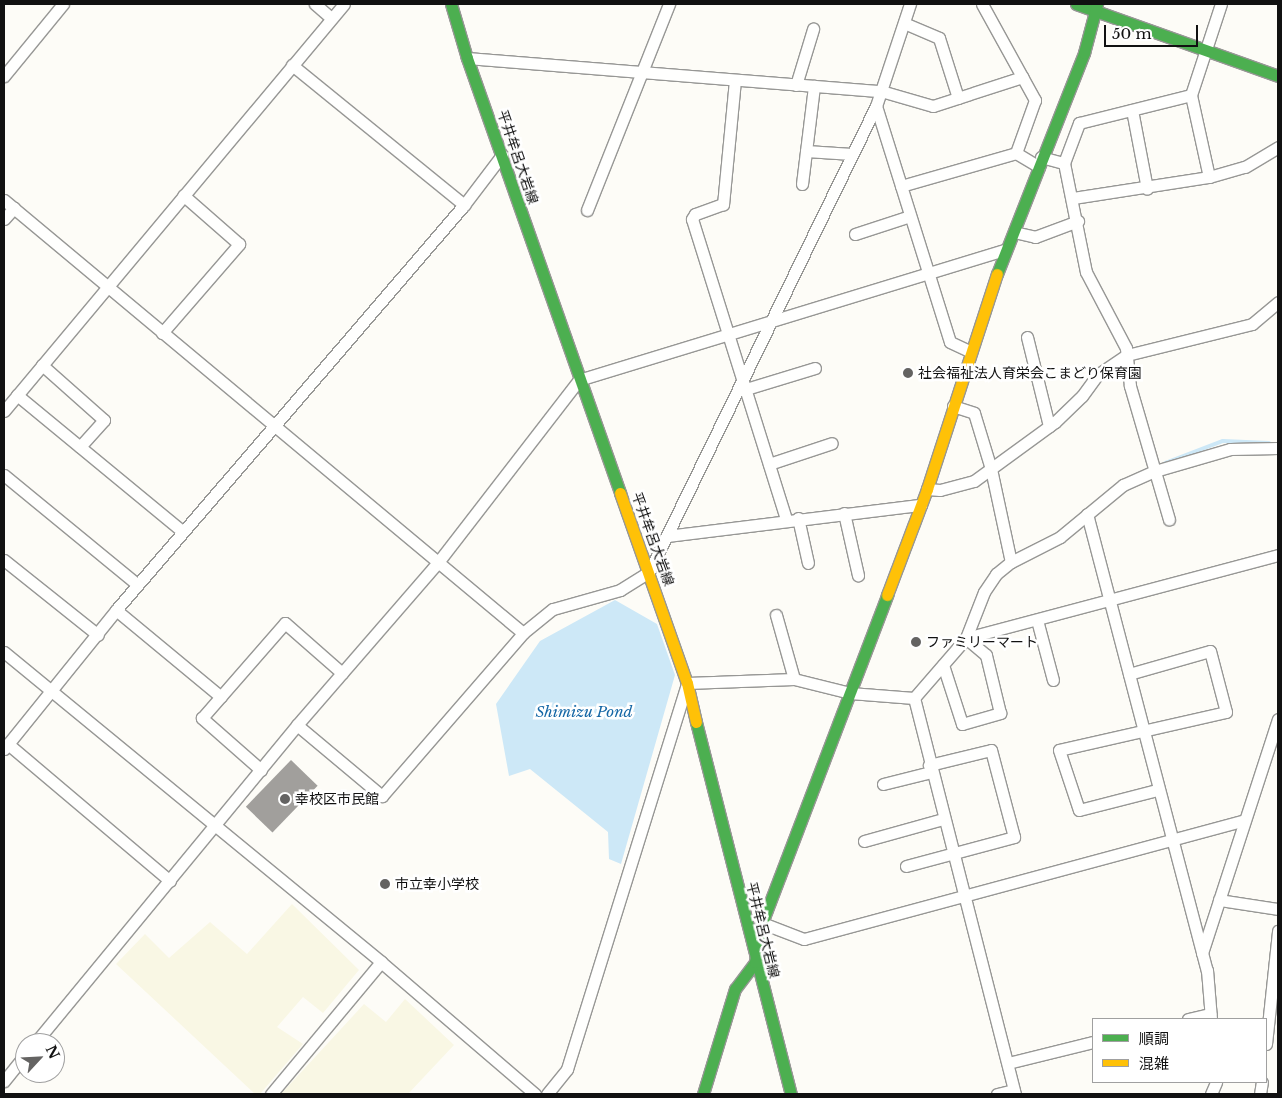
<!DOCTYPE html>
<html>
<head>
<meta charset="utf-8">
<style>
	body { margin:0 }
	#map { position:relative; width:1282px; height:1098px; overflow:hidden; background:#fdfcf7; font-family:"Libre Baskerville","Noto Sans JP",serif }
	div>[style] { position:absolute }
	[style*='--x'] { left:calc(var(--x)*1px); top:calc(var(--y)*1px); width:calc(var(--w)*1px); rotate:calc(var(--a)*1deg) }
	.farmland>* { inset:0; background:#f9f7e4 }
	.water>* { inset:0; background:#cde8f7 }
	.stream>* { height:4px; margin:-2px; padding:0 2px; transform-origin:2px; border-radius:2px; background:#cde8f7 }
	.building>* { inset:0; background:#a19f9c; transform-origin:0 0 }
	.roads { filter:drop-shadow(1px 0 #979795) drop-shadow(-1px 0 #979795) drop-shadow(0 1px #979795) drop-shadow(0 -1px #979795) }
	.street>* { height:11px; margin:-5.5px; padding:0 5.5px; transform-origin:5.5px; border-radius:5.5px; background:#fffffe }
	.fast>* { height:11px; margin:-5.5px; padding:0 5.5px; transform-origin:5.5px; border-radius:5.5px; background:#4caf50 }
	.slow>* { height:11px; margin:-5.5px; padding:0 5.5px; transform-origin:5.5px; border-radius:5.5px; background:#ffc107 }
	.dots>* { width:14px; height:14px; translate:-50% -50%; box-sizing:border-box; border:2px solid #fff; border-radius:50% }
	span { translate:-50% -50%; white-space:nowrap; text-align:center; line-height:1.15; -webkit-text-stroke:5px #fff; paint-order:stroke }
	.street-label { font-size:14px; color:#111 }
	.poi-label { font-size:14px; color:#111 }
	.left { translate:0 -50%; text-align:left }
	.water-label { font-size:15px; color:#1768a6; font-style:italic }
	.frame { position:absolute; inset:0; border:5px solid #111; pointer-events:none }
	.legend { position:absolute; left:1092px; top:1018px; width:175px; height:65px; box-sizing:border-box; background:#fff; border:1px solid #a0a0a0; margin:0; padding:6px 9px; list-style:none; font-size:15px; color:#111 }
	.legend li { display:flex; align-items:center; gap:10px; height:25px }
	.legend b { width:25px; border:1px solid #a0a0a0 }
	.north { position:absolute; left:15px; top:1033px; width:50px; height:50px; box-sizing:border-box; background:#fff; border:1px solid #a0a0a0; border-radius:50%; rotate:65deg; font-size:14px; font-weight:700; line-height:20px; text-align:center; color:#111 }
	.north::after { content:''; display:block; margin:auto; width:18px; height:22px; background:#646362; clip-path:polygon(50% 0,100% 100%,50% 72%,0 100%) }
	.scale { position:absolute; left:1104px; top:25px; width:94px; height:22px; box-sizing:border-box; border:2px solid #111; border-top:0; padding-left:6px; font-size:15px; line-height:18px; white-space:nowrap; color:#111; -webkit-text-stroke:4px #fff; paint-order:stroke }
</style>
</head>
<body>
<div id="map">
	<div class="farmland">
		<div style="clip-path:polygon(292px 904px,359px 970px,323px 1013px,303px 997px,277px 1027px,303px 1044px,260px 1094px,255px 1094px,116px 964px,145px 934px,169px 958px,210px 922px,247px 954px)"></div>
		<div style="clip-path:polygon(405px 999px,454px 1045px,408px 1094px,281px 1094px,364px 1004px,386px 1022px)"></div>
	</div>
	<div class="water">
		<div style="clip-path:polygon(615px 600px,657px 624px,675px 675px,621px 864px,609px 859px,608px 832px,530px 769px,509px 776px,496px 704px,540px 641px)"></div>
	</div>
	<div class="stream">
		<div style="--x:1165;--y:463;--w:62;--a:-20.8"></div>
		<div style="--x:1223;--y:441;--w:46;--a:2.5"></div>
	</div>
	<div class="building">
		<div style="left:291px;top:760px;width:37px;height:65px;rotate:44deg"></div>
	</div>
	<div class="roads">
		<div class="street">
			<div style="--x:315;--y:4;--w:21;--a:41"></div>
			<div style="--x:982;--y:4;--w:110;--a:61.1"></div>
			<div style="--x:1035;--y:100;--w:56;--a:109.7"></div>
			<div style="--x:904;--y:23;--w:38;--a:23"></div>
			<div style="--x:939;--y:38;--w:63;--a:72.4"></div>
			<div style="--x:467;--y:58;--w:415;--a:4.6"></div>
			<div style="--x:881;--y:91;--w:54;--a:16.1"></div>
			<div style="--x:933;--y:106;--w:94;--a:-18"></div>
			<div style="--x:292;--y:65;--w:222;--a:39.1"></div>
			<div style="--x:4;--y:76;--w:93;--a:-50.7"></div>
			<div style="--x:735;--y:80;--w:125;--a:95.5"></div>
			<div style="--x:723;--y:204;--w:30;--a:160"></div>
			<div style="--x:695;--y:214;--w:6;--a:121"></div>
			<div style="--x:692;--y:219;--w:314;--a:72.6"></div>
			<div style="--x:796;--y:85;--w:59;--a:-73.1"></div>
			<div style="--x:876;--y:106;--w:247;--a:72.6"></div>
			<div style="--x:950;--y:342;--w:23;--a:25"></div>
			<div style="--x:1132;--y:110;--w:80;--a:79.2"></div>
			<div style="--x:806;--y:151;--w:46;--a:3.7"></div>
			<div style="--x:1041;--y:157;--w:24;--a:15"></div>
			<div style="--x:1064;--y:163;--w:111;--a:78.6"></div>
			<div style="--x:1086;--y:272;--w:86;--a:62.2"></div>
			<div style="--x:1126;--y:348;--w:38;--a:84"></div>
			<div style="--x:1130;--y:386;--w:139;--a:73.7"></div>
			<div style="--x:1064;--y:163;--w:43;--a:-69.4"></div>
			<div style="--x:1079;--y:123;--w:115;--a:-14"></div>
			<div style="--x:1209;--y:177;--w:84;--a:-102.4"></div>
			<div style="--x:1191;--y:95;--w:96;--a:-71.8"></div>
			<div style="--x:802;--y:184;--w:99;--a:-83"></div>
			<div style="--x:901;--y:186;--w:120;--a:-16"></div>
			<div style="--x:1016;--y:153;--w:27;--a:31"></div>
			<div style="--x:1073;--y:198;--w:138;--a:-8.8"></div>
			<div style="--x:1209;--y:177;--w:37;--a:-16"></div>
			<div style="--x:1245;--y:167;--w:39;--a:-31"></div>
			<div style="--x:4;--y:200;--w:676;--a:39.84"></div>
			<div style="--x:587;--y:210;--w:222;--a:-68.3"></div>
			<div style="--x:4;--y:219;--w:15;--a:-48"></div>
			<div style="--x:1014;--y:232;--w:22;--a:13"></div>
			<div style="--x:1035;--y:237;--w:46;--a:-20.4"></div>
			<div style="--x:855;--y:234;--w:58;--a:-18.1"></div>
			<div style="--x:162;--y:333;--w:118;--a:-49.1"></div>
			<div style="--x:239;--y:244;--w:74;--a:-138.8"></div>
			<div style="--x:1027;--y:337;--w:92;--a:76.1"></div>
			<div style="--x:42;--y:365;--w:83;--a:41.6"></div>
			<div style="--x:104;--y:420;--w:36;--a:132"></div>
			<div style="--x:746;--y:389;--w:72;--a:-16.9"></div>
			<div style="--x:17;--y:395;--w:215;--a:39.5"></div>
			<div style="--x:953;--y:406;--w:22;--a:18"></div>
			<div style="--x:974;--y:413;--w:59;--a:73.1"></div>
			<div style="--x:991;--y:469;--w:95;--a:77.9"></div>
			<div style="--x:4;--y:411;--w:530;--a:-50.13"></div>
			<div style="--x:769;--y:464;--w:66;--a:-18.4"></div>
			<div style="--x:4;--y:475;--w:173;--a:39.4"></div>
			<div style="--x:927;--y:489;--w:13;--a:4"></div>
			<div style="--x:940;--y:490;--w:35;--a:-15"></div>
			<div style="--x:974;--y:481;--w:100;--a:-36.1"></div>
			<div style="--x:1055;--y:422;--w:37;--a:-44"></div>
			<div style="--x:1082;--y:396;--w:26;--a:-54"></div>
			<div style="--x:1097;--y:375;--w:36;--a:-34"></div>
			<div style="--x:1127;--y:355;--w:129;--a:-13.9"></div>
			<div style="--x:1252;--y:324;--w:34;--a:-40"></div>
			<div style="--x:844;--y:513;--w:64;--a:77.3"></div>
			<div style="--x:1087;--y:514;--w:472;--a:75.3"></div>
			<div style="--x:1207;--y:970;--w:49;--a:85.3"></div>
			<div style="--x:798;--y:518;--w:46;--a:77.5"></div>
			<div style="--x:667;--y:536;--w:256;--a:-7"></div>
			<div style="--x:4;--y:560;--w:120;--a:38.6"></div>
			<div style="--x:116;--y:610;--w:136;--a:39.6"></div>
			<div style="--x:776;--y:615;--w:66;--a:74.3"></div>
			<div style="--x:1037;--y:620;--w:62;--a:75.1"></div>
			<div style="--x:4;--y:652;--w:488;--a:39.4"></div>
			<div style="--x:381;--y:962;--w:203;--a:40.6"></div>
			<div style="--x:943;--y:665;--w:62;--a:72.1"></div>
			<div style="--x:962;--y:724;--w:40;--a:-16"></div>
			<div style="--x:1000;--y:713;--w:60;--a:-103.6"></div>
			<div style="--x:986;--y:655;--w:26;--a:-140"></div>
			<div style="--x:966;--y:638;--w:323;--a:-14.9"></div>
			<div style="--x:1129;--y:674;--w:84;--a:-15.9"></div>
			<div style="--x:1210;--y:651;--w:63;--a:75.3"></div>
			<div style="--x:1226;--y:712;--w:171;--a:167.2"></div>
			<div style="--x:1059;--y:750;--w:63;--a:71.6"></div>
			<div style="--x:1079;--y:810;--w:81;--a:-14.4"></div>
			<div style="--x:297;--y:725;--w:111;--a:39.9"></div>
			<div style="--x:382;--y:796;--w:216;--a:-49.1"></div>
			<div style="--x:523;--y:633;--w:38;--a:-39"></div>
			<div style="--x:553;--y:609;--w:70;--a:-15.8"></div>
			<div style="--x:620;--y:590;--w:34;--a:-32"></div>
			<div style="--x:649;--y:572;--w:518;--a:-64.03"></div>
			<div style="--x:876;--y:106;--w:108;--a:-71.6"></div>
			<div style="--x:8;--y:744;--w:212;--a:40.2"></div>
			<div style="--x:4;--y:749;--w:179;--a:-51.1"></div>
			<div style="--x:116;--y:610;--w:534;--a:-49.33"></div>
			<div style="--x:464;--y:205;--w:63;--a:-52.8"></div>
			<div style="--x:261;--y:770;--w:79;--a:-138.6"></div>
			<div style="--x:202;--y:718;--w:126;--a:-48.9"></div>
			<div style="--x:285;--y:623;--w:76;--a:41.3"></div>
			<div style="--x:883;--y:784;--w:49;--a:-14"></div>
			<div style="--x:864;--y:841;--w:82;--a:-15.6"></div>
			<div style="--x:906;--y:866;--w:112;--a:-15"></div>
			<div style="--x:1014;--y:837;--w:90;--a:-104.8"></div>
			<div style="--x:991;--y:750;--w:64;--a:166.4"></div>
			<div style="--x:1219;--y:900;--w:60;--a:8.7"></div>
			<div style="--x:762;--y:923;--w:45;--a:20.9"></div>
			<div style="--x:804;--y:939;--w:456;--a:-15.1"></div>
			<div style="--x:1202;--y:953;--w:246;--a:-72"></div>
			<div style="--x:1188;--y:1019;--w:23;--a:-13"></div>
			<div style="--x:35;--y:1043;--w:412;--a:-50.5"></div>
			<div style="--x:297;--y:725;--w:217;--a:-49.1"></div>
			<div style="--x:439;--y:561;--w:229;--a:-52.3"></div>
			<div style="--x:579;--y:380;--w:445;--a:-17"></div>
			<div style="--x:1266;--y:1044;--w:114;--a:-83.9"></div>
			<div style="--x:1008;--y:1063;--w:88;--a:-13.9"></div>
			<div style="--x:4;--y:1081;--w:33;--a:-51"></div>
			<div style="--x:271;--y:1094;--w:172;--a:-50.2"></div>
			<div style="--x:547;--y:1094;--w:32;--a:-51"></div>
			<div style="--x:567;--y:1069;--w:404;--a:-72.7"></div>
			<div style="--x:687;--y:683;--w:107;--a:-2.1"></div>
			<div style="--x:794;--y:679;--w:58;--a:14"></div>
			<div style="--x:850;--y:693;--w:64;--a:4.5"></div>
			<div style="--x:997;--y:1094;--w:17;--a:-13"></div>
			<div style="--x:1015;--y:1094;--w:409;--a:-104.3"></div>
			<div style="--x:914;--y:698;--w:79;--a:-49.1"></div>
			<div style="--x:966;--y:638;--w:49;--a:-68.6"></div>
			<div style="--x:984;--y:592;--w:22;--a:-56"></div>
			<div style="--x:996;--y:574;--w:19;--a:-39"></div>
			<div style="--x:1011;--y:562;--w:55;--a:-27"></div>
			<div style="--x:1060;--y:537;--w:82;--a:-39.5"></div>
			<div style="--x:1123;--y:485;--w:35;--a:-24"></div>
			<div style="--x:1155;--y:471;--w:78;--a:-16.3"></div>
			<div style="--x:1230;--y:449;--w:48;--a:-1.2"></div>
			<div style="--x:1211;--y:1094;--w:13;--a:-67"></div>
			<div style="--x:1260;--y:1094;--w:12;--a:-81"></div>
		</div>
		<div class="fast">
			<div style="--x:451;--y:4;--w:56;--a:73.5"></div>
			<div style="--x:467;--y:58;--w:461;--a:70.6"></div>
			<div style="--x:1076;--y:4;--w:214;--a:19.6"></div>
			<div style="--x:997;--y:274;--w:238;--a:-68.5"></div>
			<div style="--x:1084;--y:53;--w:51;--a:-75.1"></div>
			<div style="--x:696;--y:722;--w:384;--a:75.7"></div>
			<div style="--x:703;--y:1094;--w:110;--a:-73.1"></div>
			<div style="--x:735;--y:989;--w:34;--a:-53"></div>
			<div style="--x:755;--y:962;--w:40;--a:-80"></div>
			<div style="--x:762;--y:923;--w:351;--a:-69.1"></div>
		</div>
		<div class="slow">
			<div style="--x:620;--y:493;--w:201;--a:70.6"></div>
			<div style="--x:687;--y:683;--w:40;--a:77"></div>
			<div style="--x:887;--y:595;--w:113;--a:-69.3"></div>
			<div style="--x:927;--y:489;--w:226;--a:-72"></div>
		</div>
	</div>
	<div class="dots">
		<div style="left:908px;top:373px;background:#646362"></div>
		<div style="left:916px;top:642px;background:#646362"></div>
		<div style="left:285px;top:799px;background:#646362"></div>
		<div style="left:385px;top:884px;background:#646362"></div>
	</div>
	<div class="street-label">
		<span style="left:518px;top:157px;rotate:71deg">平井牟呂大岩線</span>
		<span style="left:653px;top:539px;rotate:70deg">平井牟呂大岩線</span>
		<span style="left:763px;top:930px;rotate:76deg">平井牟呂大岩線</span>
	</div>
	<div class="poi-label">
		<span class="left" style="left:918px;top:373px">社会福祉法人育栄会こまどり保育園</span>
		<span class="left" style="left:926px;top:642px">ファミリーマート</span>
		<span class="left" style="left:295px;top:799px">幸校区市民館</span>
		<span class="left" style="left:395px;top:884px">市立幸小学校</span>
	</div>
	<div class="water-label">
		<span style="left:584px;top:712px">Shimizu Pond</span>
	</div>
	<div class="frame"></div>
	<ul class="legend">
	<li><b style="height:6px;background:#4caf50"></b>順調</li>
	<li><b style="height:6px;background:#ffc107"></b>混雑</li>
	</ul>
	<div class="north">N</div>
	<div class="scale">50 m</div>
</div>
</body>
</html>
